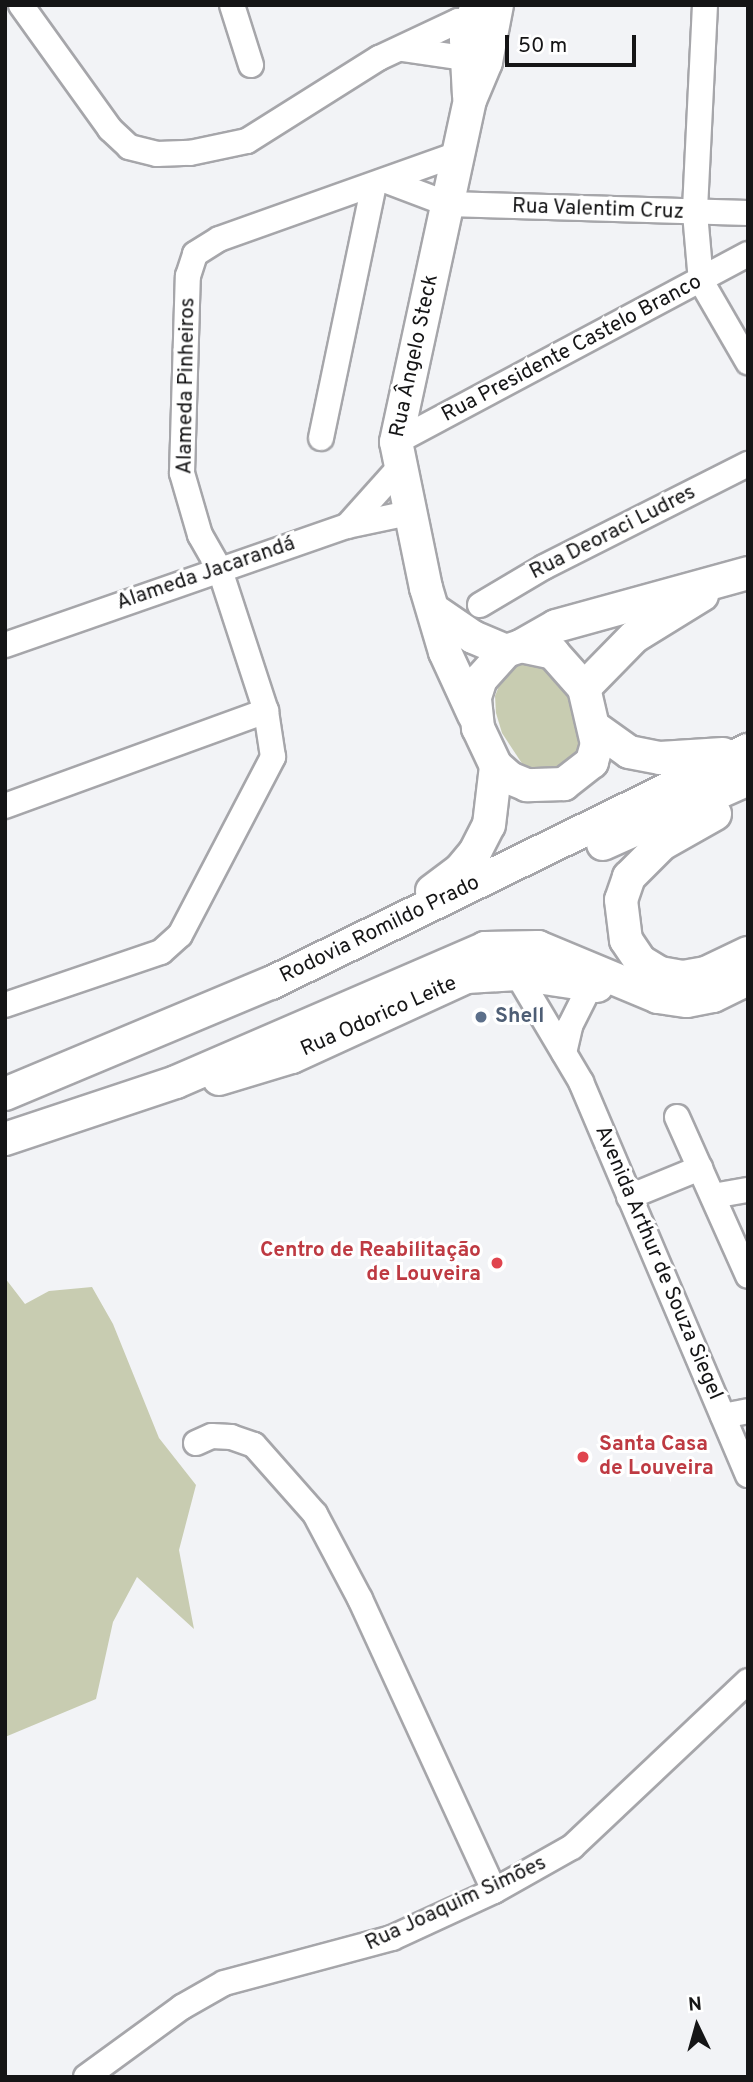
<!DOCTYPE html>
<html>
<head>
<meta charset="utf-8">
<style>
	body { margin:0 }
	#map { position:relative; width:753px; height:2082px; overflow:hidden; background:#f2f3f6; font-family:Overpass,sans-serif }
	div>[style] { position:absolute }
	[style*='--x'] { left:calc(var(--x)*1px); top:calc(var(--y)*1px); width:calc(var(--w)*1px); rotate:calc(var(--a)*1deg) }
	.green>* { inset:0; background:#c8ccb1 }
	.roads { filter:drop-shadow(2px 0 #a6a6aa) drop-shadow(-2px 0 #a6a6aa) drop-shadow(0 2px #a6a6aa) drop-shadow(0 -2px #a6a6aa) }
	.minor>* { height:24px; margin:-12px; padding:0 12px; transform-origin:12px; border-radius:12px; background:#fff }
	.major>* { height:32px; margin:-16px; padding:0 16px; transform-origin:16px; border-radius:16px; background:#fff }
	.dots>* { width:19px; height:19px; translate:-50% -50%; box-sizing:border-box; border:4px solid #fff; border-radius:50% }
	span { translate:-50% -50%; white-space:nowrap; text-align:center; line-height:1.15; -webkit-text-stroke:6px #fff; paint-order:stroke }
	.street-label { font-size:21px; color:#151516 }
	.service-label { font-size:21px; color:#4e5e75; font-weight:700 }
	.left { translate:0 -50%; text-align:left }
	.health-label { font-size:21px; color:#be3a42; font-weight:700 }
	.right { translate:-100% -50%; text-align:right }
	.frame { position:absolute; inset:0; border:7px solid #151516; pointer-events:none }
	.north { position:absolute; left:662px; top:1991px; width:70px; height:70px; -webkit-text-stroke:5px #fff; paint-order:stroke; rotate:355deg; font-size:19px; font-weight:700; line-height:28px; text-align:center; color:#151516 }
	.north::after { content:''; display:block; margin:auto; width:24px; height:32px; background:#151516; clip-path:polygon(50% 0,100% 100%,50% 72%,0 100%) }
	.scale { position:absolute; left:505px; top:35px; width:131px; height:32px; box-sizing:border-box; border:4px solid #151516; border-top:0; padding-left:9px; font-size:21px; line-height:24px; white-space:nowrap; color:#151516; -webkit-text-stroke:5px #fff; paint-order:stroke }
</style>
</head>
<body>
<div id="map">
	<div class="green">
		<div style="clip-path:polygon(538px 659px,575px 688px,584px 750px,564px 769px,536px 771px,523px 765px,502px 733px,496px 713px,495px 696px,504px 673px,525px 660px)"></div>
		<div style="clip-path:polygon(5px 1278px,25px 1304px,49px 1291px,92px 1287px,113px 1324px,159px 1438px,196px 1485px,179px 1550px,194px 1629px,137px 1577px,113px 1622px,96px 1699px,5px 1737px)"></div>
	</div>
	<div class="roads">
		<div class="minor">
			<div style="--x:21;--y:5;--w:153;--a:54.3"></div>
			<div style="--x:110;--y:129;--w:26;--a:43"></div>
			<div style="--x:129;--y:147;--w:29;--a:14"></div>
			<div style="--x:157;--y:154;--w:33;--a:-2"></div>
			<div style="--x:190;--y:153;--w:58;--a:-11.9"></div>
			<div style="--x:247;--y:141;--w:156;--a:-32.2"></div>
			<div style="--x:379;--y:58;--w:87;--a:-25.1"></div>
			<div style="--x:458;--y:21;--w:27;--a:4"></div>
			<div style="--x:232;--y:5;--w:63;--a:72.4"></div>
			<div style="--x:705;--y:5;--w:208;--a:92.8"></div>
			<div style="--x:695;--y:213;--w:68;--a:85"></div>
			<div style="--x:701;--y:281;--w:94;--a:59.9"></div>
			<div style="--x:402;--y:49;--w:83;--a:8.3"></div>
			<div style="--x:387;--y:181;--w:65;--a:20.7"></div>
			<div style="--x:448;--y:204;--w:300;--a:1.7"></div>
			<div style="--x:321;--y:438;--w:258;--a:-78.2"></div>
			<div style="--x:396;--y:442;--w:399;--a:-28.1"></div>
			<div style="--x:347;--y:526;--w:76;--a:-48.2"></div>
			<div style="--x:480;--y:605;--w:74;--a:-30.7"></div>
			<div style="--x:544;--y:567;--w:229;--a:-26.8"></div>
			<div style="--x:5;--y:645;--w:362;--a:-19.2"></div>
			<div style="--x:347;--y:526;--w:63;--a:-11.8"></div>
			<div style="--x:5;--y:806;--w:278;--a:-20"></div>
			<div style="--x:517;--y:974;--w:126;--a:59.3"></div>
			<div style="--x:581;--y:1082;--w:427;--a:67"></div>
			<div style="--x:5;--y:1005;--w:165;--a:-18.8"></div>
			<div style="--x:161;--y:952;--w:25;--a:-42"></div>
			<div style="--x:180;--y:935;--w:201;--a:-62.4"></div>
			<div style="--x:273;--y:757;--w:47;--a:-98.7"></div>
			<div style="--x:266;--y:711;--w:148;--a:-108.1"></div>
			<div style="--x:220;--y:570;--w:40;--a:-119.7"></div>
			<div style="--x:200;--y:535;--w:65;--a:-106.2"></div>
			<div style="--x:182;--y:473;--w:197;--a:-88.3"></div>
			<div style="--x:188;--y:276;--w:23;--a:-72"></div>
			<div style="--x:195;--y:254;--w:28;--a:-32"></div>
			<div style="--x:219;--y:239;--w:254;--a:-19.6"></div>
			<div style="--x:564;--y:1053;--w:28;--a:-77"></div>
			<div style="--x:570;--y:1026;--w:45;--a:-63.4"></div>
			<div style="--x:677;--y:1117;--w:174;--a:65.9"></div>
			<div style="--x:713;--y:1196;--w:36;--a:-10"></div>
			<div style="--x:629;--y:1197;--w:77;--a:-22.2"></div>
			<div style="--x:723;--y:1416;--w:25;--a:-11"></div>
			<div style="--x:196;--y:1443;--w:17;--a:-24"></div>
			<div style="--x:212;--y:1436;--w:19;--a:3"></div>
			<div style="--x:231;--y:1437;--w:24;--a:19"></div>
			<div style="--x:254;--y:1445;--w:92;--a:48.5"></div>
			<div style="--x:315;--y:1514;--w:96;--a:62.1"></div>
			<div style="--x:360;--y:1599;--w:321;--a:65.3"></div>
			<div style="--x:86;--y:2077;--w:119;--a:-36.1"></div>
			<div style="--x:182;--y:2007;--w:48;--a:-29.7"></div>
			<div style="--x:224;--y:1983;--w:174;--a:-15"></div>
			<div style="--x:392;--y:1938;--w:112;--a:-24.7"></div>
			<div style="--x:494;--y:1891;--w:90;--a:-29.4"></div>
			<div style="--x:572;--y:1847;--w:242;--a:-43.3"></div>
		</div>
		<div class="major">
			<div style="--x:469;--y:96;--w:57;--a:-93"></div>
			<div style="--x:466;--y:39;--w:36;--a:-72"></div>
			<div style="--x:435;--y:611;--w:46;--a:34.4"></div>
			<div style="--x:473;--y:637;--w:36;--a:23"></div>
			<div style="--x:521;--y:646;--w:33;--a:12"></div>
			<div style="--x:553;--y:653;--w:47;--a:48.5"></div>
			<div style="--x:584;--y:688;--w:57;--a:76.9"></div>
			<div style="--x:597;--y:744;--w:19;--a:106"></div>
			<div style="--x:592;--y:762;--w:36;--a:142"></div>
			<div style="--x:564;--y:784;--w:37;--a:178"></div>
			<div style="--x:527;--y:785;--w:18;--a:-158"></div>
			<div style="--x:510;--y:778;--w:18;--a:-139"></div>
			<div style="--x:496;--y:766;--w:42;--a:-115.3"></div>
			<div style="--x:478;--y:728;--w:31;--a:-96"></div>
			<div style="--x:475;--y:697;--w:19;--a:-72"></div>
			<div style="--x:481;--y:679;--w:38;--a:-48"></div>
			<div style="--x:506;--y:651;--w:16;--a:-18"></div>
			<div style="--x:521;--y:646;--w:40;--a:-29.7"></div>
			<div style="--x:556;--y:626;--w:199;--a:-15.4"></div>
			<div style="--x:584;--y:688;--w:71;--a:-45.6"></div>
			<div style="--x:634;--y:637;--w:80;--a:-31.7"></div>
			<div style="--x:474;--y:715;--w:69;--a:-114.7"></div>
			<div style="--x:445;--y:652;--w:67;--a:-106.5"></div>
			<div style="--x:426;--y:588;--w:149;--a:-101.6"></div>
			<div style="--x:396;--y:442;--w:350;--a:-77.8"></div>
			<div style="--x:470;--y:100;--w:41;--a:-67.2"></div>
			<div style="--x:486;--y:62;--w:58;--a:-79.1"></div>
			<div style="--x:594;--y:727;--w:43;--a:35.5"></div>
			<div style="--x:629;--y:752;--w:32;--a:11"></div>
			<div style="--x:660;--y:758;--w:63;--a:-3.6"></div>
			<div style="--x:715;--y:814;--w:61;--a:150.5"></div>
			<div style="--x:662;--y:844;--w:47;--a:135"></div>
			<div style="--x:629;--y:877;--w:24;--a:109"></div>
			<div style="--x:621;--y:900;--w:40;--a:82.9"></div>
			<div style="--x:626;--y:940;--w:25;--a:56"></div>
			<div style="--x:640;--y:961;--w:23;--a:31"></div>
			<div style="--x:660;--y:973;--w:23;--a:10"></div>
			<div style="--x:683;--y:977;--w:23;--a:-10"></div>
			<div style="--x:706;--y:973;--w:47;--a:-25.5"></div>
			<div style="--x:603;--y:844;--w:159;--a:-24.1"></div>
			<div style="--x:432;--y:891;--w:35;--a:-37"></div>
			<div style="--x:460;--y:870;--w:23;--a:-50"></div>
			<div style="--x:475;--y:852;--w:30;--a:-63"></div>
			<div style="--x:489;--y:825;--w:59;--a:-83.2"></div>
			<div style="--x:219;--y:1079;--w:76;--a:-16.8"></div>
			<div style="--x:292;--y:1057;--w:192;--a:-24.6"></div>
			<div style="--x:467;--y:977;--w:50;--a:-3.4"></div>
			<div style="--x:517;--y:974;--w:81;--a:8.5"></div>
			<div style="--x:5;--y:1094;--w:288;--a:-22.7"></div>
			<div style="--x:271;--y:983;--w:531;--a:-26.03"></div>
			<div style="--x:5;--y:1139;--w:180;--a:-18.4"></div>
			<div style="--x:176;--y:1082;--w:337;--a:-23.4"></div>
			<div style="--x:485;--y:948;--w:53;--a:-1.1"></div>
			<div style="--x:538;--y:947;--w:130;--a:22.6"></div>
			<div style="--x:658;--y:997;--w:29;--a:8"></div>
			<div style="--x:687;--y:1001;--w:26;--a:-11"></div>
			<div style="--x:713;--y:996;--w:39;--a:-26"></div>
		</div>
	</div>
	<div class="dots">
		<div style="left:481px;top:1017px;background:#5c6f8a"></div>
		<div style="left:497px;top:1263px;background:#e0444e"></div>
		<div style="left:583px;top:1457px;background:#e0444e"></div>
	</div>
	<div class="street-label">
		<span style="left:598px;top:210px;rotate:2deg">Rua Valentim Cruz</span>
		<span style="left:572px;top:349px;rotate:-28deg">Rua Presidente Castelo Branco</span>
		<span style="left:415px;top:356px;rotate:-78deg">Rua Ângelo Steck</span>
		<span style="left:187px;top:386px;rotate:-89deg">Alameda Pinheiros</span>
		<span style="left:613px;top:533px;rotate:-27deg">Rua Deoraci Ludres</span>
		<span style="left:206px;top:574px;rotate:-19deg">Alameda Jacarandá</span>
		<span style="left:380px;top:930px;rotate:-26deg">Rodovia Romildo Prado</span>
		<span style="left:379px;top:1017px;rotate:-24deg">Rua Odorico Leite</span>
		<span style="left:658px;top:1263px;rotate:67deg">Avenida Arthur de Souza Siegel</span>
		<span style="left:456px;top:1904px;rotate:-25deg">Rua Joaquim Simões</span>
	</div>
	<div class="service-label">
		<span class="left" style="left:495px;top:1017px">Shell</span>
	</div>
	<div class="health-label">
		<span class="right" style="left:481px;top:1263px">Centro de Reabilitação<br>de Louveira</span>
		<span class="left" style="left:599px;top:1457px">Santa Casa<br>de Louveira</span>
	</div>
	<div class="frame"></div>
	<div class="north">N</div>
	<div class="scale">50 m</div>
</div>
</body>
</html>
